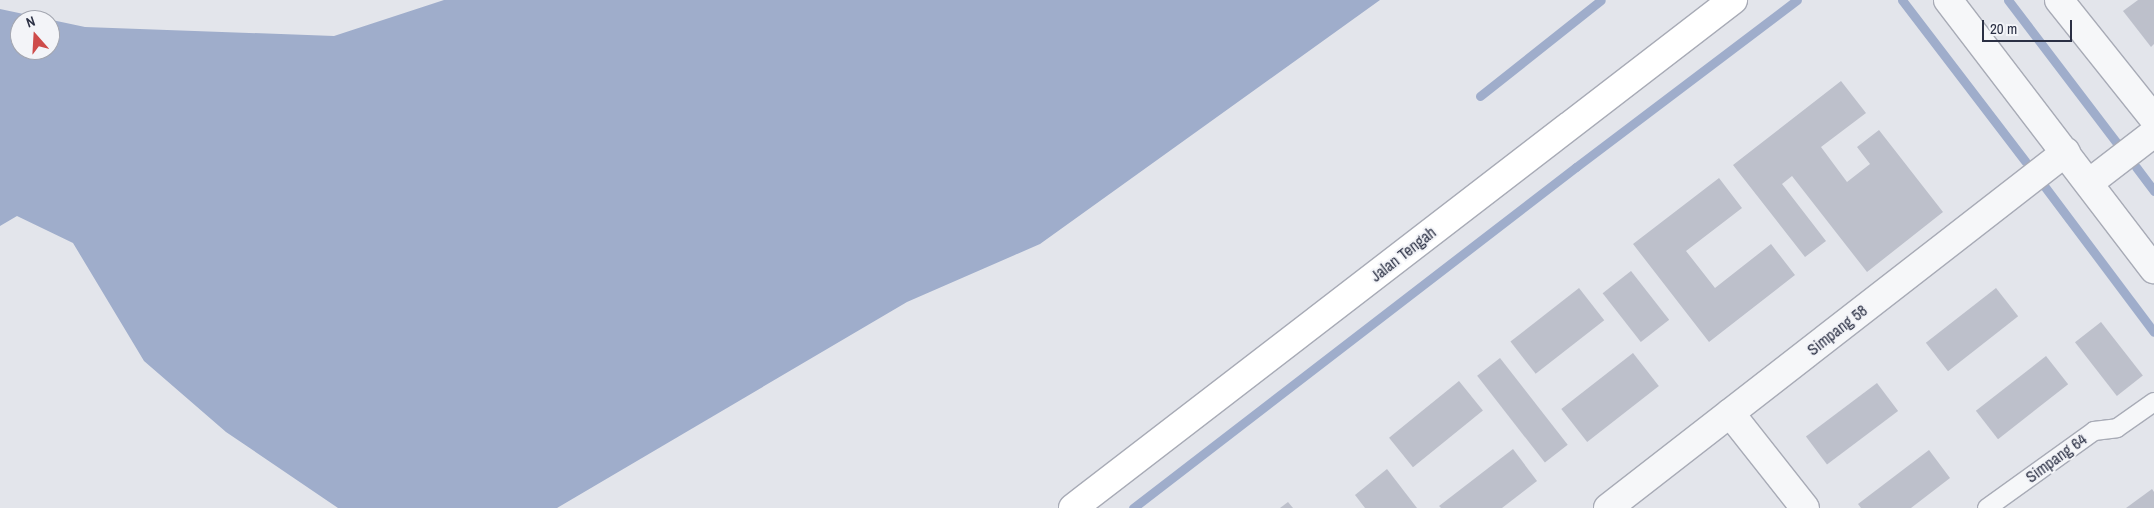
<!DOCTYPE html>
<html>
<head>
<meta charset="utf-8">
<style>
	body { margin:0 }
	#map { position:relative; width:2154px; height:508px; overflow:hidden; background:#e3e5eb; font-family:"Archivo Narrow",sans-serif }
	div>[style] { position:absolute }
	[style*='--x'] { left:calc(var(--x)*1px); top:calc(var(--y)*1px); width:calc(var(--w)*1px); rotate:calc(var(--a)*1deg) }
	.water>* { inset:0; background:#9fadcb }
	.stream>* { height:9px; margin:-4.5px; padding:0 4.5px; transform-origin:4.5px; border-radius:4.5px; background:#9fadcb }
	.building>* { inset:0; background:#bdc0cb; transform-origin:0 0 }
	.roads { filter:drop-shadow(1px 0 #a8abb6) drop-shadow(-1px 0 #a8abb6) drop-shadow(0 1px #a8abb6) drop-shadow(0 -1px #a8abb6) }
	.service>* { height:18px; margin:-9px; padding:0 9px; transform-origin:9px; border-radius:9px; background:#f6f7f9 }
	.minor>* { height:28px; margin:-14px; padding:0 14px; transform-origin:14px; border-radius:14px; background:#f6f7f9 }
	.primary>* { height:28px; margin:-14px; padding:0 14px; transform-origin:14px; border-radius:14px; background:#fff }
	span { translate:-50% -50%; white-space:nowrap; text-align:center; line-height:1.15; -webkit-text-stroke:4px #f3f4f8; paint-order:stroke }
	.street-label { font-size:16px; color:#2b3044 }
	.north { position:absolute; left:10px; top:10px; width:50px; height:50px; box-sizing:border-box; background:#f3f4f8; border:1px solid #a3a6b0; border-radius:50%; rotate:341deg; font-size:14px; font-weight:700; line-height:20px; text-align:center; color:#2b3044 }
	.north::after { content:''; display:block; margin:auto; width:18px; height:22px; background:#ce4b4a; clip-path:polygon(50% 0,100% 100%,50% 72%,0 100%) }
	.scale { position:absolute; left:1982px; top:20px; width:90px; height:22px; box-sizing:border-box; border:2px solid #2b3044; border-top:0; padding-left:6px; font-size:15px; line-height:18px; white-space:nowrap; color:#2b3044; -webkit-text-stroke:4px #f3f4f8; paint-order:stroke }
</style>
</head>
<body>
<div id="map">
	<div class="water">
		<div style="clip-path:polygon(evenodd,444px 0,1380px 0,1040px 244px,907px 302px,557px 508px,338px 508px,226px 432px,144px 361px,73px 243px,17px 216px,0 226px,0 9px,85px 27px,334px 36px,444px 0,20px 20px,50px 20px,50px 50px,20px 50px,20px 20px)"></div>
	</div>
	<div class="stream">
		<div style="--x:1902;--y:0;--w:203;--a:52.6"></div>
		<div style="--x:2008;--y:0;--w:185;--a:52.7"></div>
		<div style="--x:1480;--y:96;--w:154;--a:-38.4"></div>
		<div style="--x:2136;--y:167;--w:30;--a:53"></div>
		<div style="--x:2045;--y:187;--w:181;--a:53.1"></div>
		<div style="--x:1133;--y:508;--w:559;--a:-37.59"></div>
		<div style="--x:1576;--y:167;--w:277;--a:-37.1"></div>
	</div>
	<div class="building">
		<div style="clip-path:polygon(2138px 0,2154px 0,2154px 44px,2151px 47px,2123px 11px)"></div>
		<div style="clip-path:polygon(1841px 81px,1866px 113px,1821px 147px,1847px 182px,1870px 164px,1857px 147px,1879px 130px,1943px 212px,1867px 272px,1792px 176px,1782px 184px,1826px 241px,1805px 257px,1733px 165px)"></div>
		<div style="clip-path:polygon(1719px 178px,1742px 208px,1686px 251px,1715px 288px,1771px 244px,1795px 275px,1709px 342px,1633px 244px)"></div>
		<div style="left:1631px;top:271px;width:62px;height:36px;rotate:52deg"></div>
		<div style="left:1579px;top:288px;width:41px;height:87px;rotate:52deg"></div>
		<div style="left:1996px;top:288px;width:36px;height:89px;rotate:52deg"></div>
		<div style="left:2101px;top:322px;width:68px;height:33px;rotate:52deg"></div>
		<div style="left:1633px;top:353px;width:42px;height:91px;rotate:52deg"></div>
		<div style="left:2046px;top:356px;width:36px;height:89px;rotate:52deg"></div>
		<div style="left:1500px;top:358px;width:110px;height:29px;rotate:52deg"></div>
		<div style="left:1459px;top:381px;width:38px;height:90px;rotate:51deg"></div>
		<div style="left:1877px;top:383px;width:35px;height:89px;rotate:53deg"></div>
		<div style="clip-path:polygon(1513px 449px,1537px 481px,1502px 508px,1441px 508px,1439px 506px)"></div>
		<div style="clip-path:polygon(1929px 450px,1950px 478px,1911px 508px,1861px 508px,1858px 504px)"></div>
		<div style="clip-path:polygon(1387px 469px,1417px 508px,1365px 508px,1355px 495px)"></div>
		<div style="clip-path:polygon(2152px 489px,2154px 492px,2154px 508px,2126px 508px)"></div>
		<div style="clip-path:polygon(1288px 502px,1293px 508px,1280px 508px)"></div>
	</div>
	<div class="roads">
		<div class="service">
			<div style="--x:1987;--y:508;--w:132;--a:-35.7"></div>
			<div style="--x:2094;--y:431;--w:23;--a:-7"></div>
			<div style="--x:2117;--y:428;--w:45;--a:-35.1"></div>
		</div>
		<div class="minor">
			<div style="--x:1948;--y:0;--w:339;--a:52.6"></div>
			<div style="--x:2059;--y:0;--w:152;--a:51.4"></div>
			<div style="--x:2089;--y:183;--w:82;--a:-37.6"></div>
			<div style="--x:1730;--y:413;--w:121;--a:51.7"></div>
			<div style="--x:1608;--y:508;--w:580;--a:-37.86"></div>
		</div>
		<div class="primary">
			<div style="--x:1073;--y:508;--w:833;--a:-37.59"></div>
		</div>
	</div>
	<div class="street-label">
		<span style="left:1403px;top:254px;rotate:-38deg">Jalan Tengah</span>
		<span style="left:1837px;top:330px;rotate:-38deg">Simpang 58</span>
		<span style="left:2056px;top:458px;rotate:-36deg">Simpang 64</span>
	</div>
	<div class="north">N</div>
	<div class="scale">20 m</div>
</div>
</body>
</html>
